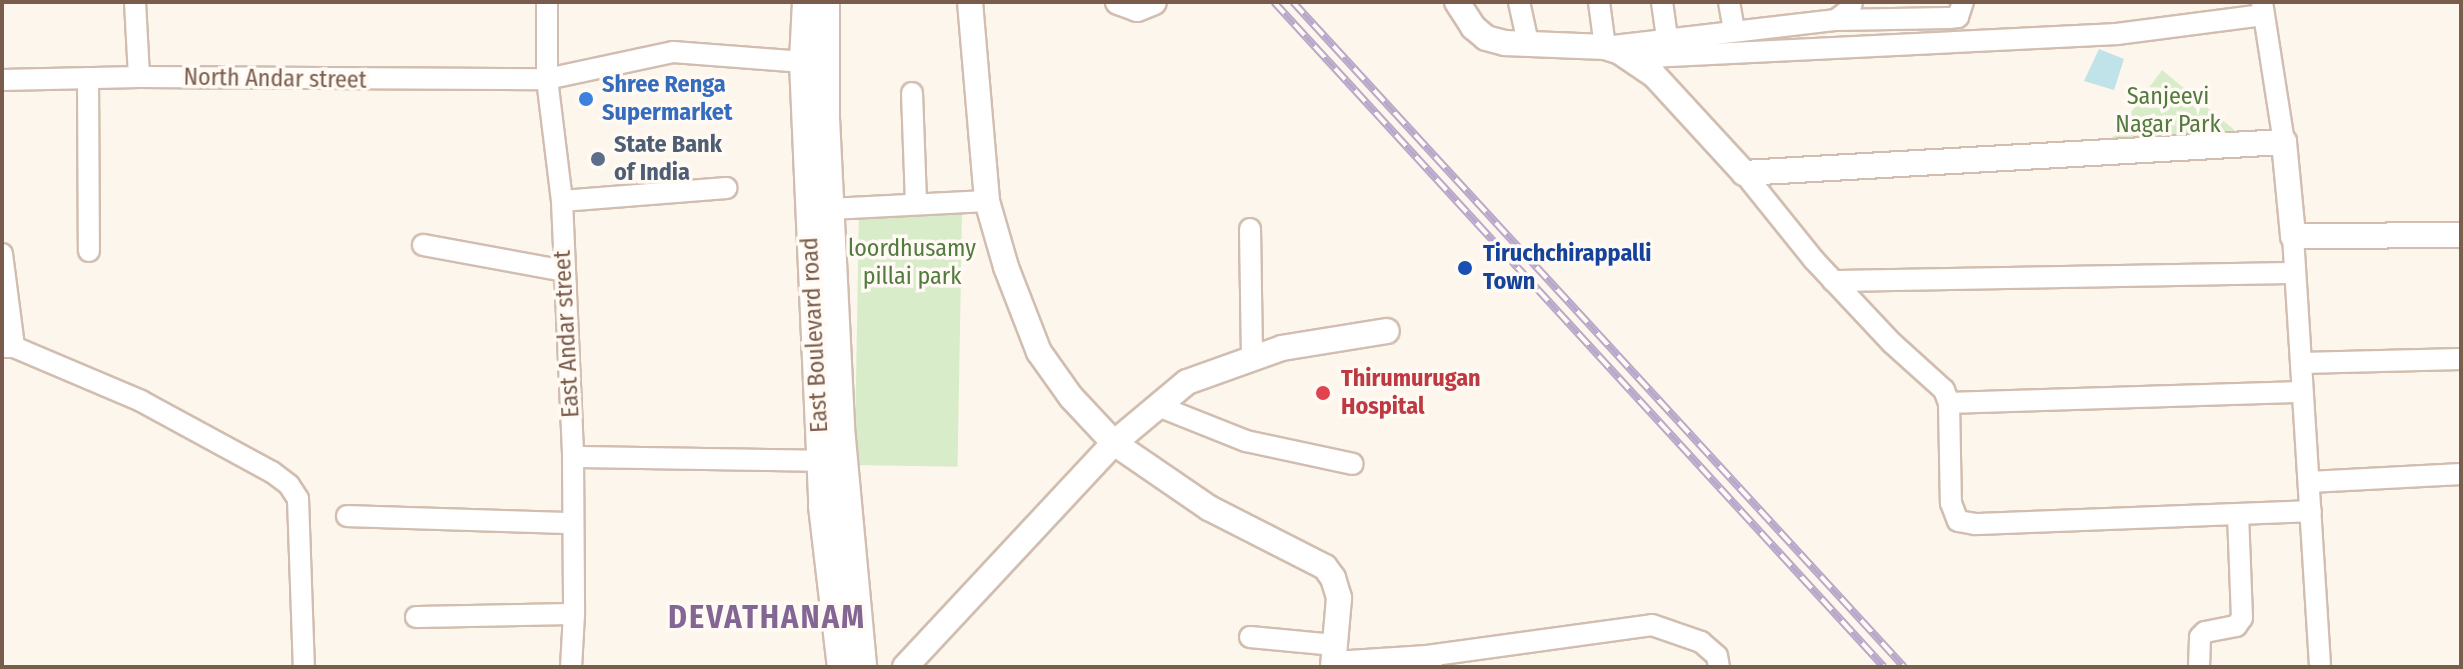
<!DOCTYPE html>
<html>
<head>
<meta charset="utf-8">
<style>
	body { margin:0 }
	#map { position:relative; width:2463px; height:669px; overflow:hidden; background:#fdf6ec; font-family:"Fira Sans Condensed",sans-serif }
	div>[style] { position:absolute }
	[style*='--x'] { left:calc(var(--x)*1px); top:calc(var(--y)*1px); width:calc(var(--w)*1px); rotate:calc(var(--a)*1deg) }
	.green>* { inset:0; background:#d8ecc9; transform-origin:0 0 }
	.water>* { inset:0; background:#bfe3e8 }
	.roads { filter:drop-shadow(2px 0 #d1beb0) drop-shadow(-2px 0 #d1beb0) drop-shadow(0 2px #d1beb0) drop-shadow(0 -2px #d1beb0) }
	.minor>* { height:20px; margin:-10px; padding:0 10px; transform-origin:10px; border-radius:10px; background:#fff }
	.tertiary>* { height:24px; margin:-12px; padding:0 12px; transform-origin:12px; border-radius:12px; background:#fff }
	.secondary>* { height:28px; margin:-14px; padding:0 14px; transform-origin:14px; border-radius:14px; background:#fff }
	.rail>* { height:8px; margin-top:-4px; transform-origin:0; background:repeating-linear-gradient(90deg,#fffaf3 0 15px,#b9a8c9 0 30px); box-sizing:border-box; border-block:2px solid #b9a8c9 }
	.dots>* { width:22px; height:22px; translate:-50% -50%; box-sizing:border-box; border:4px solid #fffaf3; border-radius:50% }
	span { translate:-50% -50%; white-space:nowrap; text-align:center; line-height:1.15; -webkit-text-stroke:7px #fffaf3; paint-order:stroke }
	.street-label { font-size:24px; color:#7a5c4d }
	.shop-label { font-size:24px; color:#366cbe; font-weight:700 }
	.left { translate:0 -50%; text-align:left }
	.park-label { font-size:24px; color:#537a41 }
	.service-label { font-size:24px; color:#4e5e75; font-weight:700 }
	.transit-label { font-size:24px; color:#164399; font-weight:700 }
	.health-label { font-size:24px; color:#be3a42; font-weight:700 }
	.district-label { font-size:32px; color:#846695; font-weight:700; letter-spacing:2px }
	.frame { position:absolute; inset:0; border:4px solid #7a5c4d; pointer-events:none }
</style>
</head>
<body>
<div id="map">
	<div class="green">
		<div style="clip-path:polygon(2162px 70px,2244px 138px,2112px 138px)"></div>
		<div style="left:859px;top:211px;width:103px;height:254px;rotate:1deg"></div>
	</div>
	<div class="water">
		<div style="clip-path:polygon(2099px 49px,2124px 59px,2114px 90px,2084px 81px)"></div>
	</div>
	<div class="roads">
		<div class="minor">
			<div style="--x:135;--y:2;--w:75;--a:86.9"></div>
			<div style="--x:547;--y:2;--w:77;--a:90"></div>
			<div style="--x:547;--y:79;--w:123;--a:83"></div>
			<div style="--x:562;--y:201;--w:256;--a:87.5"></div>
			<div style="--x:573;--y:457;--w:157;--a:89.6"></div>
			<div style="--x:574;--y:614;--w:53;--a:93.2"></div>
			<div style="--x:1519;--y:2;--w:42;--a:77.6"></div>
			<div style="--x:1599;--y:2;--w:45;--a:82.4"></div>
			<div style="--x:1605;--y:47;--w:233;--a:-6.7"></div>
			<div style="--x:1836;--y:20;--w:18;--a:-38"></div>
			<div style="--x:1850;--y:9;--w:7;--a:-74"></div>
			<div style="--x:1662;--y:2;--w:36;--a:82"></div>
			<div style="--x:1729;--y:2;--w:29;--a:80"></div>
			<div style="--x:2262;--y:2;--w:142;--a:81.1"></div>
			<div style="--x:1836;--y:20;--w:113;--a:-1"></div>
			<div style="--x:1949;--y:18;--w:9;--a:-6"></div>
			<div style="--x:1958;--y:17;--w:16;--a:-72"></div>
			<div style="--x:1629;--y:58;--w:489;--a:-2.8"></div>
			<div style="--x:2117;--y:34;--w:147;--a:-7.4"></div>
			<div style="--x:88;--y:78;--w:173;--a:89.7"></div>
			<div style="--x:2;--y:80;--w:137;--a:-1.3"></div>
			<div style="--x:139;--y:77;--w:408;--a:0.3"></div>
			<div style="--x:547;--y:79;--w:129;--a:-12.1"></div>
			<div style="--x:673;--y:52;--w:131;--a:4.4"></div>
			<div style="--x:912;--y:93;--w:109;--a:87.9"></div>
			<div style="--x:1744;--y:173;--w:112;--a:51.2"></div>
			<div style="--x:1814;--y:260;--w:114;--a:46.8"></div>
			<div style="--x:1892;--y:343;--w:70;--a:42.1"></div>
			<div style="--x:1944;--y:390;--w:14;--a:69"></div>
			<div style="--x:1949;--y:403;--w:100;--a:88.9"></div>
			<div style="--x:1951;--y:503;--w:19;--a:69"></div>
			<div style="--x:1958;--y:521;--w:17;--a:10"></div>
			<div style="--x:1975;--y:524;--w:336;--a:-2.2"></div>
			<div style="--x:562;--y:201;--w:165;--a:-4.5"></div>
			<div style="--x:830;--y:209;--w:157;--a:-2.9"></div>
			<div style="--x:1250;--y:229;--w:127;--a:89.1"></div>
			<div style="--x:2293;--y:236;--w:432;--a:86.4"></div>
			<div style="--x:423;--y:245;--w:143;--a:10.4"></div>
			<div style="--x:2;--y:254;--w:94;--a:82.6"></div>
			<div style="--x:1833;--y:281;--w:461;--a:-1"></div>
			<div style="--x:2;--y:347;--w:12;--a:0"></div>
			<div style="--x:14;--y:347;--w:138;--a:23"></div>
			<div style="--x:141;--y:401;--w:149;--a:28.5"></div>
			<div style="--x:272;--y:472;--w:21;--a:37"></div>
			<div style="--x:289;--y:485;--w:17;--a:57"></div>
			<div style="--x:298;--y:499;--w:168;--a:88"></div>
			<div style="--x:2301;--y:363;--w:160;--a:-1.4"></div>
			<div style="--x:1949;--y:403;--w:352;--a:-1.8"></div>
			<div style="--x:1158;--y:406;--w:95;--a:21.7"></div>
			<div style="--x:1246;--y:441;--w:109;--a:12.1"></div>
			<div style="--x:573;--y:457;--w:249;--a:0.9"></div>
			<div style="--x:2310;--y:482;--w:151;--a:-3"></div>
			<div style="--x:347;--y:516;--w:225;--a:1.8"></div>
			<div style="--x:416;--y:617;--w:158;--a:-1.1"></div>
			<div style="--x:1250;--y:637;--w:85;--a:5.4"></div>
			<div style="--x:1334;--y:662;--w:93;--a:-3.7"></div>
			<div style="--x:1432;--y:667;--w:12;--a:-114"></div>
			<div style="--x:1427;--y:656;--w:227;--a:-7.8"></div>
			<div style="--x:1652;--y:625;--w:52;--a:19.1"></div>
			<div style="--x:1701;--y:642;--w:21;--a:41"></div>
			<div style="--x:1717;--y:656;--w:11;--a:80"></div>
			<div style="--x:2199;--y:667;--w:30;--a:-88"></div>
			<div style="--x:2200;--y:637;--w:7;--a:-45"></div>
			<div style="--x:2205;--y:632;--w:32;--a:-11"></div>
			<div style="--x:2236;--y:626;--w:10;--a:-53"></div>
			<div style="--x:2242;--y:618;--w:104;--a:-92.2"></div>
		</div>
		<div class="tertiary">
			<div style="--x:970;--y:2;--w:200;--a:85.1"></div>
			<div style="--x:987;--y:201;--w:69;--a:73.9"></div>
			<div style="--x:1006;--y:267;--w:91;--a:68.8"></div>
			<div style="--x:1039;--y:352;--w:55;--a:54.6"></div>
			<div style="--x:1071;--y:397;--w:63;--a:46.9"></div>
			<div style="--x:1114;--y:443;--w:115;--a:34.4"></div>
			<div style="--x:1209;--y:508;--w:130;--a:27"></div>
			<div style="--x:1325;--y:567;--w:14;--a:54"></div>
			<div style="--x:1333;--y:578;--w:21;--a:73"></div>
			<div style="--x:1339;--y:598;--w:69;--a:95"></div>
			<div style="--x:1118;--y:2;--w:20;--a:20"></div>
			<div style="--x:1137;--y:9;--w:18;--a:-22"></div>
			<div style="--x:1457;--y:2;--w:30;--a:57"></div>
			<div style="--x:1473;--y:27;--w:17;--a:40"></div>
			<div style="--x:1486;--y:38;--w:20;--a:15"></div>
			<div style="--x:1505;--y:43;--w:100;--a:2.3"></div>
			<div style="--x:1605;--y:47;--w:16;--a:18"></div>
			<div style="--x:1620;--y:52;--w:41;--a:34.1"></div>
			<div style="--x:1654;--y:75;--w:133;--a:47.4"></div>
			<div style="--x:1744;--y:173;--w:541;--a:-3.29"></div>
			<div style="--x:2284;--y:142;--w:94;--a:84.5"></div>
			<div style="--x:2293;--y:236;--w:168;--a:-0.3"></div>
			<div style="--x:905;--y:667;--w:306;--a:-47"></div>
			<div style="--x:1114;--y:443;--w:95;--a:-39.9"></div>
			<div style="--x:1187;--y:382;--w:101;--a:-19.7"></div>
			<div style="--x:1282;--y:348;--w:106;--a:-9.2"></div>
		</div>
		<div class="secondary">
			<div style="--x:807;--y:2;--w:60;--a:92.9"></div>
			<div style="--x:804;--y:62;--w:444;--a:87.5"></div>
			<div style="--x:823;--y:506;--w:162;--a:83.3"></div>
			<div style="--x:825;--y:2;--w:116;--a:90"></div>
			<div style="--x:825;--y:118;--w:310;--a:87.2"></div>
			<div style="--x:840;--y:428;--w:240;--a:84.7"></div>
		</div>
	</div>
	<div class="rail">
		<div style="--x:1274;--y:2;--w:902;--a:47.47"></div>
		<div style="--x:1293;--y:2;--w:903;--a:47.42"></div>
	</div>
	<div class="dots">
		<div style="left:586px;top:99px;background:#3f7fe0"></div>
		<div style="left:598px;top:159px;background:#5c6f8a"></div>
		<div style="left:1465px;top:268px;background:#1a4fb4"></div>
		<div style="left:1323px;top:393px;background:#e0444e"></div>
	</div>
	<div class="street-label">
		<span style="left:275px;top:79px;rotate:1deg">North Andar street</span>
		<span style="left:567px;top:334px;rotate:-93deg">East Andar street</span>
		<span style="left:815px;top:335px;rotate:-93deg">East Boulevard road</span>
	</div>
	<div class="shop-label">
		<span class="left" style="left:602px;top:99px">Shree Renga<br>Supermarket</span>
	</div>
	<div class="park-label">
		<span style="left:2168px;top:111px">Sanjeevi<br>Nagar Park</span>
		<span style="left:912px;top:263px">loordhusamy<br>pillai park</span>
	</div>
	<div class="service-label">
		<span class="left" style="left:614px;top:159px">State Bank<br>of India</span>
	</div>
	<div class="transit-label">
		<span class="left" style="left:1483px;top:268px">Tiruchchirappalli<br>Town</span>
	</div>
	<div class="health-label">
		<span class="left" style="left:1341px;top:393px">Thirumurugan<br>Hospital</span>
	</div>
	<div class="district-label">
		<span style="left:767px;top:617px">DEVATHANAM</span>
	</div>
	<div class="frame"></div>
</div>
</body>
</html>
